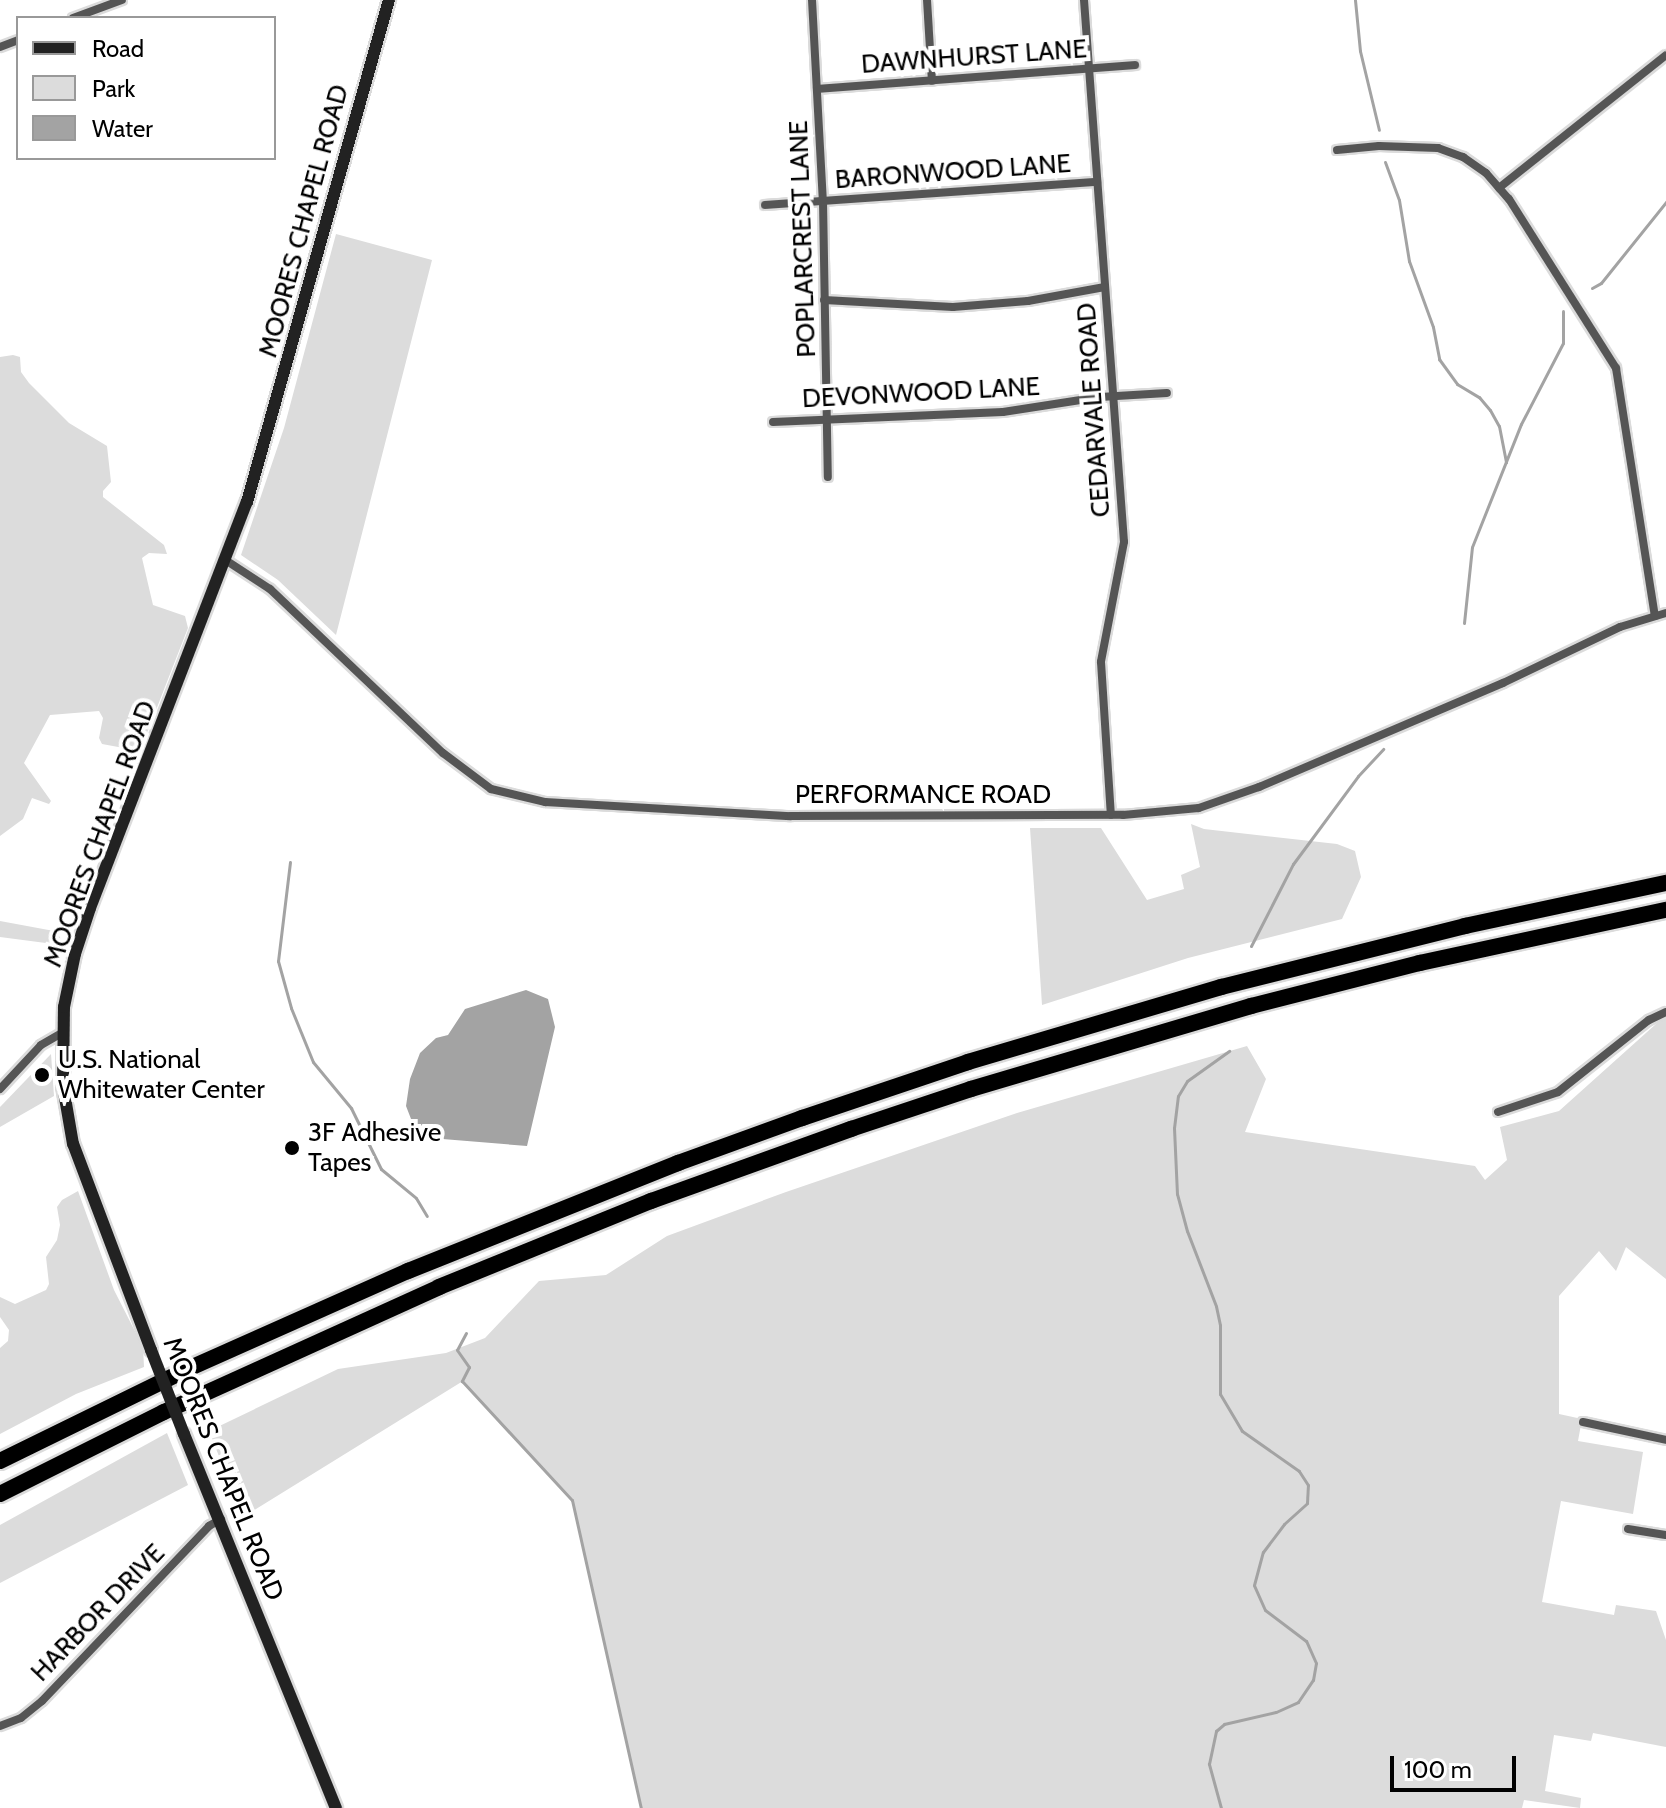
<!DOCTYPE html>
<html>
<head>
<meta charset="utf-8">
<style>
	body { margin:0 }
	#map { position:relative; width:1666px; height:1808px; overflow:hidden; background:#fff; font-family:Cabin,sans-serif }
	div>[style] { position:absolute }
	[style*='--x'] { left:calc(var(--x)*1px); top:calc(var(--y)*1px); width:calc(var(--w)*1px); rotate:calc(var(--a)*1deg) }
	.green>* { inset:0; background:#dcdcdc }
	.water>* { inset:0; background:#a3a3a3 }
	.stream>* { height:3px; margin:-1.5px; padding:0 1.5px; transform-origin:1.5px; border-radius:1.5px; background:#a3a3a3 }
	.roads { filter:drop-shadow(2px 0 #dbdbdb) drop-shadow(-2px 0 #dbdbdb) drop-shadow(0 2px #dbdbdb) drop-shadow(0 -2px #dbdbdb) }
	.minor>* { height:8px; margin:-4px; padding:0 4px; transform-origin:4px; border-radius:4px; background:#555 }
	.secondary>* { height:12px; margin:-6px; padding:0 6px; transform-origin:6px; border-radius:6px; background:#222 }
	.motorway>* { height:16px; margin:-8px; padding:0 8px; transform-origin:8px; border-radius:8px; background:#000 }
	.secondary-bridge>* { height:12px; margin:-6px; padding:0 6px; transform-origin:6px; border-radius:6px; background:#222 }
	.dots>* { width:22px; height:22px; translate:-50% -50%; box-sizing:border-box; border:4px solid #fff; border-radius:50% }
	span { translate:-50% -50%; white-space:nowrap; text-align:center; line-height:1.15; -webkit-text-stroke:8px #fff; paint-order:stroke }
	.street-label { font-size:26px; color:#000 }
	.poi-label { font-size:26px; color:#000 }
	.left { translate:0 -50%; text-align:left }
	.legend { position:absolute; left:16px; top:16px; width:260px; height:144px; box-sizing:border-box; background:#fff; border:2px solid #999; margin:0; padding:10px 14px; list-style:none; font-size:24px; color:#000 }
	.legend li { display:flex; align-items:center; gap:16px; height:40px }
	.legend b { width:40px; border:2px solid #999 }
	.scale { position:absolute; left:1390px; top:1756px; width:126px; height:36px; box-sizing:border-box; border:4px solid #000; border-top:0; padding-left:10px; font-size:24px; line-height:28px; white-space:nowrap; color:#000; -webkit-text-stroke:6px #fff; paint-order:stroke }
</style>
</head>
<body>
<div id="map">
	<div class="green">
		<div style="clip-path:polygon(336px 234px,432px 260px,336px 635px,278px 580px,241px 555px,284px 428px)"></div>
		<div style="clip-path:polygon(13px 355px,20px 357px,21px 372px,29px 383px,69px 423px,107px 446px,111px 482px,103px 491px,103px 497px,164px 545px,167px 554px,149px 553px,142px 558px,153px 605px,185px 616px,188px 628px,140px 751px,102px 744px,99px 738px,103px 718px,99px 711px,50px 715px,24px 763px,51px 801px,49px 804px,32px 798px,23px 819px,0 836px,0 357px)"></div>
		<div style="clip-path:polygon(1191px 824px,1204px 829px,1337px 844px,1355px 851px,1361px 877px,1342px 919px,1188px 958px,1042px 1005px,1030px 828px,1101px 828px,1147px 900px,1184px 889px,1181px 875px,1200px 867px)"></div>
		<div style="clip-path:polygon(0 921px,54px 931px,60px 937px,61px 945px,0 937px)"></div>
		<div style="clip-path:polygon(1666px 1015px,1666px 1279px,1626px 1247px,1616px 1271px,1599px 1251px,1559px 1296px,1559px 1414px,1582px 1419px,1578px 1441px,1643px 1452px,1633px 1514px,1561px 1501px,1542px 1602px,1614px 1615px,1616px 1605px,1656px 1611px,1666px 1640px,1666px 1747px,1593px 1733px,1591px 1741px,1554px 1735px,1545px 1791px,1581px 1798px,1580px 1808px,1524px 1800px,1522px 1808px,641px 1808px,572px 1500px,463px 1381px,243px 1517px,209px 1431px,338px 1369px,446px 1353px,485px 1338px,539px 1281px,606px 1275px,667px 1236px,786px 1192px,1017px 1113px,1247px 1046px,1266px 1079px,1245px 1132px,1475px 1166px,1485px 1180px,1507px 1160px,1500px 1127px,1559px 1111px)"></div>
		<div style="clip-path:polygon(51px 1054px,54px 1096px,0 1127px,0 1107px)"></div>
		<div style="clip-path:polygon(78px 1191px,114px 1290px,143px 1347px,144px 1367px,76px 1394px,0 1434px,0 1348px,8px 1341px,9px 1330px,0 1317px,0 1297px,15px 1304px,46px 1290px,49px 1284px,46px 1257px,57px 1240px,60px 1225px,57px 1207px,62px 1200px)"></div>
		<div style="clip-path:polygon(167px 1433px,188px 1485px,0 1583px,0 1525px)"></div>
	</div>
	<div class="water">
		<div style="clip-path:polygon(526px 990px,548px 999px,555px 1027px,527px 1146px,418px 1137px,406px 1106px,410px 1079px,420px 1053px,436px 1038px,448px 1035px,465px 1009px)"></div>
	</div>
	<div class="stream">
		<div style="--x:1355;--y:0;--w:51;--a:84.4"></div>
		<div style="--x:1360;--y:51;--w:81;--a:76.5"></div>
		<div style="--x:1385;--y:162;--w:40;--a:69.8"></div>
		<div style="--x:1399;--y:200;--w:62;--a:80.7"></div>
		<div style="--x:1409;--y:261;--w:70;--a:70"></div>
		<div style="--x:1433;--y:327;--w:33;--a:79"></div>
		<div style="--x:1439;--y:359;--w:31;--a:54"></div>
		<div style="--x:1457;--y:384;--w:26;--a:31"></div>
		<div style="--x:1479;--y:397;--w:17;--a:50"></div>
		<div style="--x:1490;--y:410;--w:18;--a:61"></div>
		<div style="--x:1499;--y:426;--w:37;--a:79"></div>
		<div style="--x:1592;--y:288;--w:10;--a:-29"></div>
		<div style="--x:1601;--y:283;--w:104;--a:-51.3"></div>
		<div style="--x:1464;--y:623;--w:76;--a:-84"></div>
		<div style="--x:1472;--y:547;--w:132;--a:-68.3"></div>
		<div style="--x:1521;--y:424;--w:91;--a:-62.6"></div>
		<div style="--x:1563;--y:343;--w:32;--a:-90"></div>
		<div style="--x:290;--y:862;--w:100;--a:96.9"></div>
		<div style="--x:278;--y:961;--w:49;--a:74.5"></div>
		<div style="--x:291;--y:1008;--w:58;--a:67.8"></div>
		<div style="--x:313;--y:1062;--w:60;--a:50.4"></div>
		<div style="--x:351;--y:1108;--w:68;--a:63.8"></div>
		<div style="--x:381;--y:1169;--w:45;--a:39.6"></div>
		<div style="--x:416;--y:1198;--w:21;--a:59"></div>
		<div style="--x:1251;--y:946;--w:92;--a:-62.9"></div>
		<div style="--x:1293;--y:864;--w:109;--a:-53.5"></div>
		<div style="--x:1358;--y:776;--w:37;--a:-47"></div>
		<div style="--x:466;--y:1333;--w:19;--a:118"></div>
		<div style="--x:457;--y:1350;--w:21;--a:55"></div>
		<div style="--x:469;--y:1367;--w:16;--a:117"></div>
		<div style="--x:462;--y:1381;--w:162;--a:47.3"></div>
		<div style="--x:572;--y:1500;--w:316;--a:77.4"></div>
		<div style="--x:1221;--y:1808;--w:46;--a:-105.3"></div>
		<div style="--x:1209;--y:1764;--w:34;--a:-78"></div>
		<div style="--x:1216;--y:1731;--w:11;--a:-41"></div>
		<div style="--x:1224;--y:1724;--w:53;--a:-13"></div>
		<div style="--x:1276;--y:1712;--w:24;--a:-24"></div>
		<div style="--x:1298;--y:1702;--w:27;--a:-56"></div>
		<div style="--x:1313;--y:1680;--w:17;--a:-80"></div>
		<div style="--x:1316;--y:1663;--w:24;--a:-114"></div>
		<div style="--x:1306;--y:1641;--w:51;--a:-142.9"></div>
		<div style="--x:1265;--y:1610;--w:27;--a:-114"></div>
		<div style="--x:1254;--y:1585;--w:34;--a:-75"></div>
		<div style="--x:1263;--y:1552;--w:35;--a:-53"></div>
		<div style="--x:1284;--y:1524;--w:31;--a:-42"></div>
		<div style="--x:1307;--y:1503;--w:18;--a:-87"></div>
		<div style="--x:1308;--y:1485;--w:17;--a:-123"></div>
		<div style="--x:1299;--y:1471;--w:70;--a:-144.9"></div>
		<div style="--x:1242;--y:1431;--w:43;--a:-120.7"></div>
		<div style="--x:1220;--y:1394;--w:69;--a:-90"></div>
		<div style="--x:1220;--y:1325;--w:19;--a:-102"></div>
		<div style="--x:1216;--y:1306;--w:80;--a:-111.1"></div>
		<div style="--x:1187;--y:1231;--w:38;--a:-105"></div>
		<div style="--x:1177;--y:1194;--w:66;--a:-92.6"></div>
		<div style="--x:1174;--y:1128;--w:32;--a:-83"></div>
		<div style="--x:1178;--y:1096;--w:17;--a:-59"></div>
		<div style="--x:1187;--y:1081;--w:52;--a:-35.5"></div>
	</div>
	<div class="roads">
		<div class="minor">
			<div style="--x:812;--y:0;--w:201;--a:86.9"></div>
			<div style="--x:823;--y:201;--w:276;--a:89"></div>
			<div style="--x:927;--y:0;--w:81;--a:86.5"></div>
			<div style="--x:1084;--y:0;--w:543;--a:85.78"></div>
			<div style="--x:1124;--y:542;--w:122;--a:100.9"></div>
			<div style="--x:1101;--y:662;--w:153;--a:86.3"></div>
			<div style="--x:73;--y:18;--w:52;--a:-20.2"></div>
			<div style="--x:0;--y:47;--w:19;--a:-21"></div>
			<div style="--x:817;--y:89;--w:319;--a:-4.3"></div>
			<div style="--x:1337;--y:150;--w:42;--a:-5.4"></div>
			<div style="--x:1379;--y:146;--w:59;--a:1.9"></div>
			<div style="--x:1438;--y:148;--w:27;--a:20"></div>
			<div style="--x:1463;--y:157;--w:28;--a:35"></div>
			<div style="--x:1486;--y:173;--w:35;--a:49"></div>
			<div style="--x:1509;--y:199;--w:200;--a:57.7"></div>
			<div style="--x:1616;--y:368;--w:251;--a:81.1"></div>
			<div style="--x:1499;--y:188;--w:213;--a:-38.5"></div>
			<div style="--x:765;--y:205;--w:333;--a:-4"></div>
			<div style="--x:824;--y:300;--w:129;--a:3.1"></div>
			<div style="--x:953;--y:307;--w:75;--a:-4.6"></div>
			<div style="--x:1028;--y:301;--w:78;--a:-10.3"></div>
			<div style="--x:773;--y:422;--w:230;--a:-2.5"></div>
			<div style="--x:1003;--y:412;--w:98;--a:-8.8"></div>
			<div style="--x:1100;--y:397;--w:67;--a:-3.4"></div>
			<div style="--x:227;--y:561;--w:51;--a:33.1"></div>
			<div style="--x:270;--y:589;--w:238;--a:43.5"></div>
			<div style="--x:443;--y:753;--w:60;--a:36.9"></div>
			<div style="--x:491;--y:789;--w:56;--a:13.5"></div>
			<div style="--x:545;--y:802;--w:246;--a:3.3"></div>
			<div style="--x:791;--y:816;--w:332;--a:-0.2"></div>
			<div style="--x:1123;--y:815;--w:76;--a:-5.3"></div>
			<div style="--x:1199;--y:808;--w:64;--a:-19.3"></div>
			<div style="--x:1259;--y:787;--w:265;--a:-23.1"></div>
			<div style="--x:1503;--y:683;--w:130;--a:-25.6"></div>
			<div style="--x:1620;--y:627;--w:48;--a:-16.9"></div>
			<div style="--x:0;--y:1089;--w:60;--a:-47"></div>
			<div style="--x:41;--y:1045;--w:24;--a:-30"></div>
			<div style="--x:1498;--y:1112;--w:63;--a:-18.4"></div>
			<div style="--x:1558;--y:1092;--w:116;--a:-38.4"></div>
			<div style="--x:1649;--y:1020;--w:19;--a:-25"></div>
			<div style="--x:1583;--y:1422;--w:85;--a:12.2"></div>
			<div style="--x:1628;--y:1529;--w:38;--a:9"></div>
			<div style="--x:0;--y:1726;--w:22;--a:-21"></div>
			<div style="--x:21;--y:1718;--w:27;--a:-39"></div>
			<div style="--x:42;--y:1701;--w:242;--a:-46.3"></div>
			<div style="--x:209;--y:1526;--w:14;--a:-30"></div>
		</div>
		<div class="secondary">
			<div style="--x:151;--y:1350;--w:220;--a:-110.7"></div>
			<div style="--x:73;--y:1144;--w:59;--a:-99.8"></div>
			<div style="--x:63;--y:1086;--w:79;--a:-89.3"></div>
			<div style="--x:64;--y:1007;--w:54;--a:-78.3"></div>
			<div style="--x:75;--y:954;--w:48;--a:-71.9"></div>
			<div style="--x:90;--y:908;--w:435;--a:-68.9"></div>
			<div style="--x:247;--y:502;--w:522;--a:-74.21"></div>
			<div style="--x:184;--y:1434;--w:404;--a:67.9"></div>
		</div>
		<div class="motorway">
			<div style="--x:0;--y:1461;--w:212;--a:-26.1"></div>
			<div style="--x:190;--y:1368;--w:239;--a:-24"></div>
			<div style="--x:408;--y:1271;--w:291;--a:-21.8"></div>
			<div style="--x:678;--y:1163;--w:132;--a:-19.9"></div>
			<div style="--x:802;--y:1118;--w:175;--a:-18.6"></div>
			<div style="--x:968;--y:1062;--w:264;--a:-16.5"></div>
			<div style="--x:1221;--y:987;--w:252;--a:-14"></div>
			<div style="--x:1465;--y:926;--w:206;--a:-12.1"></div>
			<div style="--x:0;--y:1494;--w:183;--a:-26.6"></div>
			<div style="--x:164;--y:1412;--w:302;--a:-24.4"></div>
			<div style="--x:439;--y:1287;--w:229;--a:-22.1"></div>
			<div style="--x:651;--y:1201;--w:213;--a:-19.8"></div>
			<div style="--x:851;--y:1129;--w:126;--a:-18.4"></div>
			<div style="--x:971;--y:1089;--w:292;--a:-16.5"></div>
			<div style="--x:1251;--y:1006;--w:174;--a:-14.3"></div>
			<div style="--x:1420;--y:963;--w:252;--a:-12.2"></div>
		</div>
	</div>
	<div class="secondary-bridge">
		<div style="--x:151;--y:1350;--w:90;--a:68.6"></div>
	</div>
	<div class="dots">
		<div style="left:42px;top:1075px;background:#000"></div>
		<div style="left:292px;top:1148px;background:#000"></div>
	</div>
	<div class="street-label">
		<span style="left:974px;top:57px;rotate:-4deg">DAWNHURST LANE</span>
		<span style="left:953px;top:172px;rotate:-4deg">BARONWOOD LANE</span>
		<span style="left:304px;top:221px;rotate:-75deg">MOORES CHAPEL ROAD</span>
		<span style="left:803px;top:239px;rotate:-92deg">POPLARCREST LANE</span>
		<span style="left:921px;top:393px;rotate:-3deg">DEVONWOOD LANE</span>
		<span style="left:1094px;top:410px;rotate:-94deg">CEDARVALE ROAD</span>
		<span style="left:923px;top:795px">PERFORMANCE ROAD</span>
		<span style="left:100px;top:834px;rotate:-70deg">MOORES CHAPEL ROAD</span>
		<span style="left:223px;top:1469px;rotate:68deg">MOORES CHAPEL ROAD</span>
		<span style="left:98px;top:1613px;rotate:-46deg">HARBOR DRIVE</span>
	</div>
	<div class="poi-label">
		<span class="left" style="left:58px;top:1075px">U.S. National<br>Whitewater Center</span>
		<span class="left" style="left:308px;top:1148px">3F Adhesive<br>Tapes</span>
	</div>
	<ul class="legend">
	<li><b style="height:10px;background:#222"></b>Road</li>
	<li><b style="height:22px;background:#dcdcdc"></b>Park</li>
	<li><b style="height:22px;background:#a3a3a3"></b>Water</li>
	</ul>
	<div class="scale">100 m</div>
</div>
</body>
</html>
